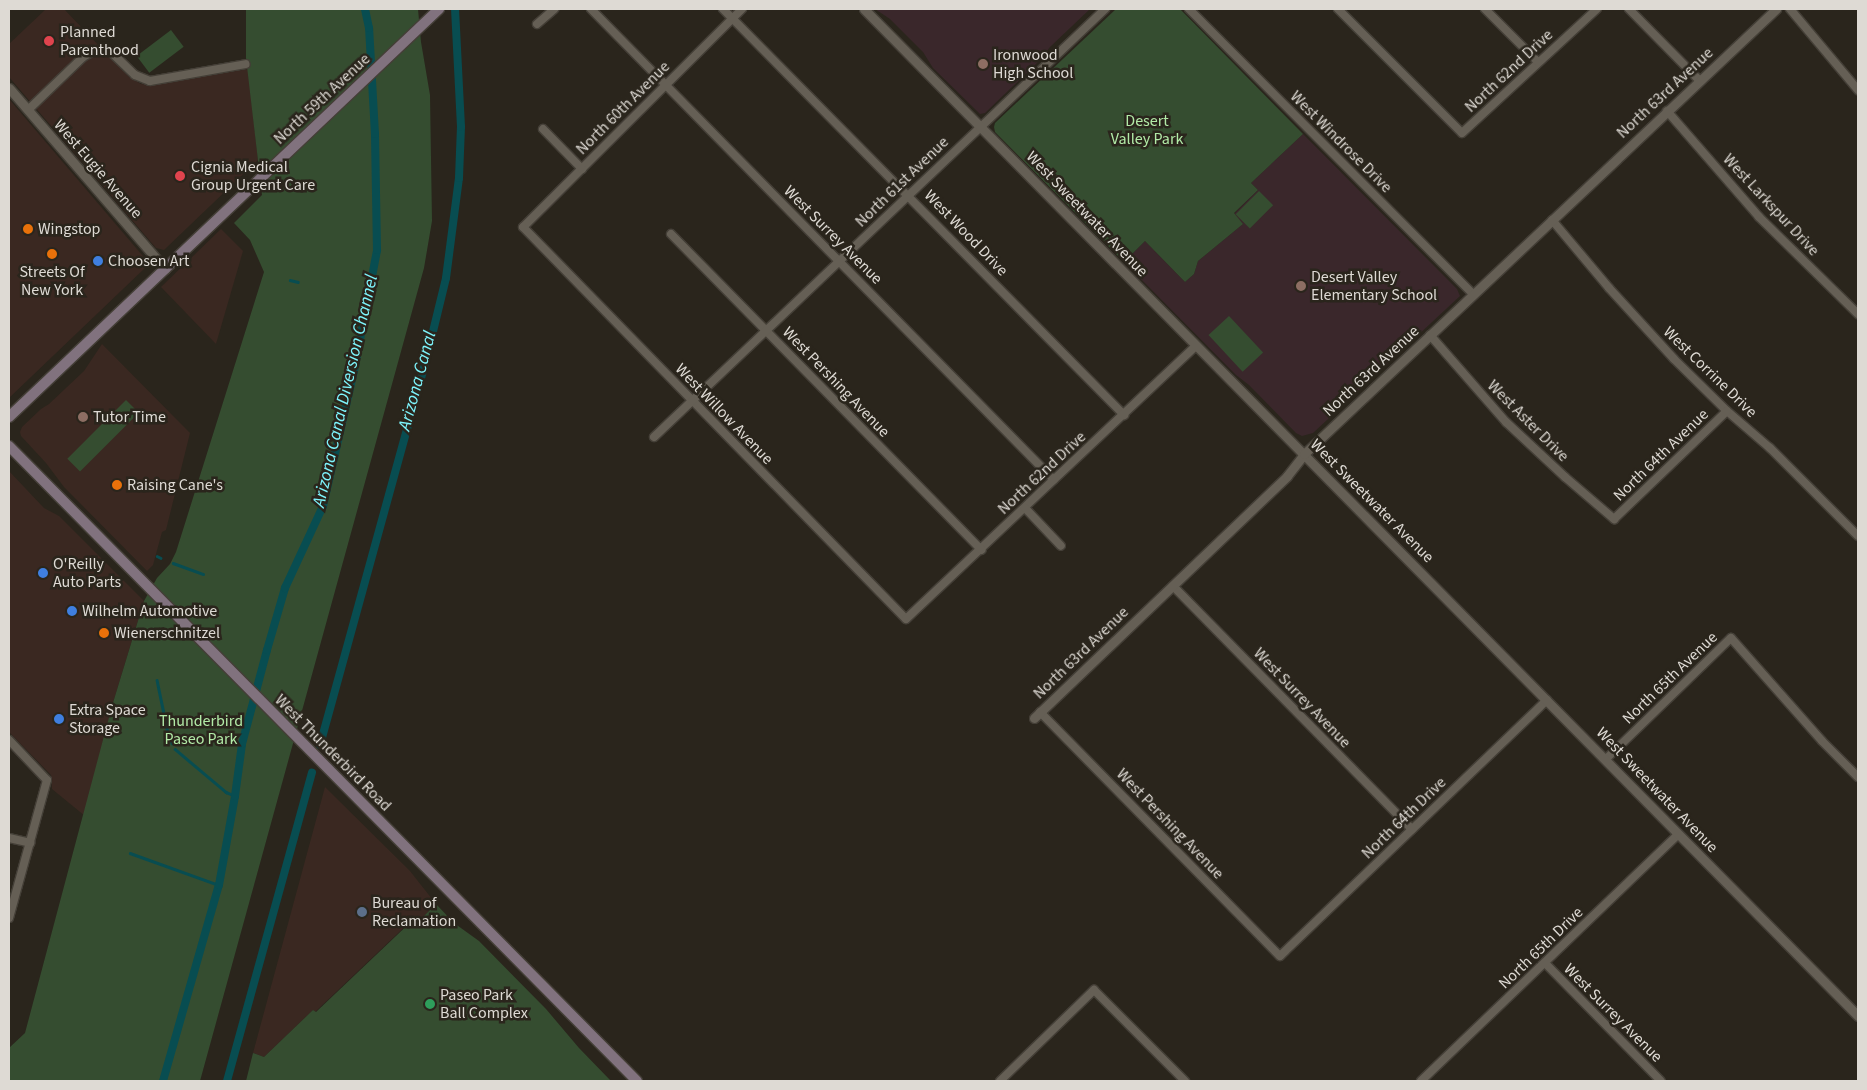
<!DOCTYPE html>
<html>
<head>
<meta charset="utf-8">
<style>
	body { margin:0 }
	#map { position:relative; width:1867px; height:1090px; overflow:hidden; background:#2a251c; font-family:"Source Sans 3",sans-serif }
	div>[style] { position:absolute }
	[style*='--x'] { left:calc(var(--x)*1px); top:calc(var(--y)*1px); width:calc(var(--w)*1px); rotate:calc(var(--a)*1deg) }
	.commercial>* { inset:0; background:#3a2821 }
	.education>* { inset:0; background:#3a272b }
	.green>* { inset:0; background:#354d30; transform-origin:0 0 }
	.stream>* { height:2.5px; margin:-1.25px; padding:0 1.25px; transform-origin:1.25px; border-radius:1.25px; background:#084d51 }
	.canal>* { height:8px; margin:-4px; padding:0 4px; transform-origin:4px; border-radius:4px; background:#084d51 }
	.roads { filter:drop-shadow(1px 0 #443f37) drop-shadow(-1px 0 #443f37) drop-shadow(0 1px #443f37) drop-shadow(0 -1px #443f37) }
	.minor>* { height:8px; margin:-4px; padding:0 4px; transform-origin:4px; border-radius:4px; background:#655f55 }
	.tertiary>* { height:9px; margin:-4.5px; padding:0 4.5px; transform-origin:4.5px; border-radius:4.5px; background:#655f55 }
	.secondary>* { height:10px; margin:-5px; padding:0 5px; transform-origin:5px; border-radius:5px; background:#81727e }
	.dots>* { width:14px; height:14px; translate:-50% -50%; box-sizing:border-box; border:2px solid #2a251c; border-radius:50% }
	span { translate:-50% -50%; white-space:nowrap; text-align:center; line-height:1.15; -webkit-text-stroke:5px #2a251c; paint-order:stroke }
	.poi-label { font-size:16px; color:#dedad4 }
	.left { translate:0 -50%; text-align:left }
	.street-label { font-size:16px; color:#dedad4 }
	.park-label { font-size:16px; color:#b2eaa7 }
	.water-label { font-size:18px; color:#7ef5fd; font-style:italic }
	.frame { position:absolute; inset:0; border:10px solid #dedad4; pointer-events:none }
</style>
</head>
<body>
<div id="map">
	<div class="commercial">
		<div style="clip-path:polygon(46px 9px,64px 9px,129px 77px,141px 84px,152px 85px,248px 69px,258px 160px,164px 250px,156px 248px,9px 77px,9px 44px)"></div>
		<div style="clip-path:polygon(9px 99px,148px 262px,145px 268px,9px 398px)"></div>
		<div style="clip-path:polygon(221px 229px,243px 251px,216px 344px,161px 287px)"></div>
		<div style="clip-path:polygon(102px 344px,190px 433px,166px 530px,162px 532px,153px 565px,147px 571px,64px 487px,46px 463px,21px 436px,20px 432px,22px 427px,41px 409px,49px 404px,84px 371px)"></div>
		<div style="clip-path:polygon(9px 471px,44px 508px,59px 516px,144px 601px,112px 706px,85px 816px,52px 789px,51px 775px,9px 732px)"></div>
		<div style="clip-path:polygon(325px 787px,410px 871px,436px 904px,419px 921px,415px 917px,315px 1012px,313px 1010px,264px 1057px,253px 1053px)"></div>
	</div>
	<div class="education">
		<div style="clip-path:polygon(875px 9px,1090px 9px,1050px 47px,1040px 60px,985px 113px,980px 114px,933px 68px,923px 52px,890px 19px)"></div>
		<div style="clip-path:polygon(1303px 134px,1457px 289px,1460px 296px,1313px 433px,1302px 436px,1296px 433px,1249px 385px,1236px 375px,1124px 262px,1145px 241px,1185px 282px,1194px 274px,1198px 261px,1243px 224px,1234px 214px,1258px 190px,1251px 183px)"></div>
	</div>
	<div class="green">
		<div style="clip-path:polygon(246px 9px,418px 9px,421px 42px,430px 95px,432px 221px,424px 268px,200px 1081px,9px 1081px,9px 1048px,25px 1033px,112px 706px,144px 601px,157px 578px,170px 564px,176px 552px,264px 272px,250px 240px,234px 223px,262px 195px,246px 58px)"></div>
		<div style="clip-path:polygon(1116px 9px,1180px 9px,1303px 134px,1251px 183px,1258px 190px,1234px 213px,1243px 224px,1198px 261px,1194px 274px,1185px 282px,1145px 241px,1124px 262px,995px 132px,994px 127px,995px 123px)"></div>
		<div style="left:171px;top:30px;width:21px;height:43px;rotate:53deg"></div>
		<div style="left:1259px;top:191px;width:20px;height:33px;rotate:45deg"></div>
		<div style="left:1229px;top:316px;width:50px;height:28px;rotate:47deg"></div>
		<div style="left:126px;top:400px;width:18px;height:83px;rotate:45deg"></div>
		<div style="clip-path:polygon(436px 904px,454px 923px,479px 941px,546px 1009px,579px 1048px,611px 1081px,246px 1081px,253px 1053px,264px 1057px,313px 1010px,316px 1012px,416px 917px,420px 920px)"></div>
	</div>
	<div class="stream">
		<div style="--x:290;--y:280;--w:8;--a:14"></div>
		<div style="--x:157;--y:556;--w:4;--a:27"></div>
		<div style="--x:173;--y:563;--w:32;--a:20"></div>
		<div style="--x:157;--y:680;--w:54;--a:78.3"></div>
		<div style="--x:168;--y:733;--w:11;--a:68"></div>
		<div style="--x:175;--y:749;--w:67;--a:40.1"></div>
		<div style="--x:226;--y:792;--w:10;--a:24"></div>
		<div style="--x:130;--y:853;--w:95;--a:19.8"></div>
	</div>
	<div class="canal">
		<div style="--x:320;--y:745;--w:408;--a:-74.6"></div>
		<div style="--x:428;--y:352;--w:76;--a:-76.3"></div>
		<div style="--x:446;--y:278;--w:101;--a:-82.6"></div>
		<div style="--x:459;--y:178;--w:51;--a:-87.8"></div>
		<div style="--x:461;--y:127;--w:118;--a:-92.9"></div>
		<div style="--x:163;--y:1081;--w:204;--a:-74.1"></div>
		<div style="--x:219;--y:885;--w:90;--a:-79.8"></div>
		<div style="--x:235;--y:796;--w:52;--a:-82.3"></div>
		<div style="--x:242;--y:744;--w:97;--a:-75.1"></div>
		<div style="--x:267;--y:650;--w:65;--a:-73.8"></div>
		<div style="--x:285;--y:588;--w:90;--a:-65.1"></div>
		<div style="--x:323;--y:506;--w:139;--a:-77.1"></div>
		<div style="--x:354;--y:371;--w:123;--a:-79.2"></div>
		<div style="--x:377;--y:250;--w:116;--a:-91"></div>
		<div style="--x:375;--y:134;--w:106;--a:-93.2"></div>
		<div style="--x:369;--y:28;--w:19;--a:-102"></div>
		<div style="--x:227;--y:1081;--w:320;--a:-74.6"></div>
	</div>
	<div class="roads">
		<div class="minor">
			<div style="--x:591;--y:9;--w:660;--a:45.49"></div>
			<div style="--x:723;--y:9;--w:571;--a:45.35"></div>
			<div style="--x:742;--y:9;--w:309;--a:135.1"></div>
			<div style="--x:523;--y:227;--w:548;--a:45.67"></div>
			<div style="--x:906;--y:619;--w:397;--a:-43.3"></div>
			<div style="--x:1189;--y:9;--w:402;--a:45.1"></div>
			<div style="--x:1338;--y:9;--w:175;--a:45"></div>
			<div style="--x:1462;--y:133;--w:183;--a:-42.6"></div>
			<div style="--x:1485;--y:9;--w:75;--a:45"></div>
			<div style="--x:1629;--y:9;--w:101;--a:45.4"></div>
			<div style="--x:1790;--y:9;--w:106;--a:50"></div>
			<div style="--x:537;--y:24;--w:23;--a:-41"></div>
			<div style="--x:28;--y:110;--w:76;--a:-43.9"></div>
			<div style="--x:83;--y:57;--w:14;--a:-30"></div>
			<div style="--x:95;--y:50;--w:16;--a:7"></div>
			<div style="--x:111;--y:52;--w:33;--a:44"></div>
			<div style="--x:135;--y:75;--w:16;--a:22"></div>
			<div style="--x:150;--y:81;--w:97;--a:-10"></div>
			<div style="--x:1667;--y:111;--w:140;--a:49"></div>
			<div style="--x:1759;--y:217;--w:139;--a:44.4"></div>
			<div style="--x:543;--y:129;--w:56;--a:45.7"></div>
			<div style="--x:1552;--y:220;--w:89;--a:50"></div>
			<div style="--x:1609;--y:288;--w:96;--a:47.5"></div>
			<div style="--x:1674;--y:359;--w:74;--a:44.5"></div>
			<div style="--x:1727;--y:411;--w:57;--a:40.7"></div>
			<div style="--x:1770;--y:448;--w:124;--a:45"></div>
			<div style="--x:671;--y:234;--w:443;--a:45.5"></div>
			<div style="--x:1430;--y:335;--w:116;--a:48.9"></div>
			<div style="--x:1506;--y:422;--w:81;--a:43"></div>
			<div style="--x:1565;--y:477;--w:65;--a:40.6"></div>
			<div style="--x:1614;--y:519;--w:156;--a:-43.7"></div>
			<div style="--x:654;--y:437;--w:622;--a:-43.5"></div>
			<div style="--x:1025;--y:508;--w:52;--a:46.5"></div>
			<div style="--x:1173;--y:586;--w:341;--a:45.5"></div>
			<div style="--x:1040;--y:712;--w:342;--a:45.5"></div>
			<div style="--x:1280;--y:956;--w:370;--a:-43.8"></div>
			<div style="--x:9;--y:740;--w:55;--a:46.5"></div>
			<div style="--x:47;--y:780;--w:143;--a:105.4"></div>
			<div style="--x:1606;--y:759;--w:174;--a:-44.1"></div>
			<div style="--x:1731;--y:638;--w:137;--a:48.5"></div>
			<div style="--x:1822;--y:741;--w:51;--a:45"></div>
			<div style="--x:9;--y:838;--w:22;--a:13"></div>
			<div style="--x:1545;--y:963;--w:165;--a:45.5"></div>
			<div style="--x:1000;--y:1081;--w:131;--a:-44.1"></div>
			<div style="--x:1094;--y:990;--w:129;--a:45"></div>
			<div style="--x:1421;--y:1081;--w:357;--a:-43.8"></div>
		</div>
		<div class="tertiary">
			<div style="--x:864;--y:9;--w:1415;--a:45.37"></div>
			<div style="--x:9;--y:88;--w:239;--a:49.2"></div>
			<div style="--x:1034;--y:718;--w:350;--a:-43.7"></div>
			<div style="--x:1287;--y:476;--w:28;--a:-52"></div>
			<div style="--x:1304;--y:454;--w:649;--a:-43.31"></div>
		</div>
		<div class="secondary">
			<div style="--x:9;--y:417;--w:593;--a:-43.5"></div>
			<div style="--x:9;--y:446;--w:893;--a:45.32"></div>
		</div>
	</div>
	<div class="dots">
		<div style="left:49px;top:41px;background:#e0444e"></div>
		<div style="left:983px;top:64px;background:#8d6e63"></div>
		<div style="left:180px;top:176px;background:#e0444e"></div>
		<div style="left:28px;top:229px;background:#e8710a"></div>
		<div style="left:52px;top:254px;background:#e8710a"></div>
		<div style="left:98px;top:261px;background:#3f7fe0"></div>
		<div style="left:1301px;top:286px;background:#8d6e63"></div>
		<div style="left:83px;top:417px;background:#8d6e63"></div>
		<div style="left:117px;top:485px;background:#e8710a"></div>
		<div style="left:43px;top:573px;background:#3f7fe0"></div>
		<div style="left:72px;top:611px;background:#3f7fe0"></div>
		<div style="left:104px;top:633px;background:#e8710a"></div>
		<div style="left:59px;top:719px;background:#3f7fe0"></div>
		<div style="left:362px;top:912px;background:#5c6f8a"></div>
		<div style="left:430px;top:1004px;background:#2e9e5b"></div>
	</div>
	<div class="poi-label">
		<span class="left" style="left:60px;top:41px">Planned<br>Parenthood</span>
		<span class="left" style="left:993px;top:64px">Ironwood<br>High School</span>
		<span class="left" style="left:191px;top:176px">Cignia Medical<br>Group Urgent Care</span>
		<span class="left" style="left:38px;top:229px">Wingstop</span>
		<span class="left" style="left:108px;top:261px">Choosen Art</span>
		<span style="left:52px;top:281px">Streets Of<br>New York</span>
		<span class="left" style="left:1311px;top:286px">Desert Valley<br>Elementary School</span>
		<span class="left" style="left:93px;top:417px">Tutor Time</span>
		<span class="left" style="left:127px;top:485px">Raising Cane's</span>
		<span class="left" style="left:53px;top:573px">O'Reilly<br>Auto Parts</span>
		<span class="left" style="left:82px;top:611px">Wilhelm Automotive</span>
		<span class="left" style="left:114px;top:633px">Wienerschnitzel</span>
		<span class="left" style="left:69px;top:719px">Extra Space<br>Storage</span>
		<span class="left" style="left:372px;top:912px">Bureau of<br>Reclamation</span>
		<span class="left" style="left:440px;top:1004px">Paseo Park<br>Ball Complex</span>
	</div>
	<div class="street-label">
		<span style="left:1509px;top:71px;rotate:-43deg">North 62nd Drive</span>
		<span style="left:1665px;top:93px;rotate:-43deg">North 63rd Avenue</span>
		<span style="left:322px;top:99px;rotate:-43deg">North 59th Avenue</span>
		<span style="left:623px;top:108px;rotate:-45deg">North 60th Avenue</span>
		<span style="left:1341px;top:142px;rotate:45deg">West Windrose Drive</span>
		<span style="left:98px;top:169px;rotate:49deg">West Eugie Avenue</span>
		<span style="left:902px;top:182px;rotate:-44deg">North 61st Avenue</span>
		<span style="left:1771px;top:205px;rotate:47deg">West Larkspur Drive</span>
		<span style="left:1087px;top:214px;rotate:46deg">West Sweetwater Avenue</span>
		<span style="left:966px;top:233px;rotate:46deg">West Wood Drive</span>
		<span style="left:833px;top:235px;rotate:45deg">West Surrey Avenue</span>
		<span style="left:1371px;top:371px;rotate:-43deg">North 63rd Avenue</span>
		<span style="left:1710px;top:372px;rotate:44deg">West Corrine Drive</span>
		<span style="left:836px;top:382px;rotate:46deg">West Pershing Avenue</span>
		<span style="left:724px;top:414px;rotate:46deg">West Willow Avenue</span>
		<span style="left:1528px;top:421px;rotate:45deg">West Aster Drive</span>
		<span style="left:1661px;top:455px;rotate:-44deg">North 64th Avenue</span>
		<span style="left:1042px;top:473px;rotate:-43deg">North 62nd Drive</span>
		<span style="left:1372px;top:501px;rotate:45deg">West Sweetwater Avenue</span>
		<span style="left:1081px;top:653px;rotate:-44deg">North 63rd Avenue</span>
		<span style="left:1670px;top:678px;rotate:-44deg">North 65th Avenue</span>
		<span style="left:1302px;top:698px;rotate:46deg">West Surrey Avenue</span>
		<span style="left:333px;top:753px;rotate:45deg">West Thunderbird Road</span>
		<span style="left:1657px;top:790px;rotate:46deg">West Sweetwater Avenue</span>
		<span style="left:1404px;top:818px;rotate:-44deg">North 64th Drive</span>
		<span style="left:1170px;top:824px;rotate:46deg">West Pershing Avenue</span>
		<span style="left:1541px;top:948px;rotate:-44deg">North 65th Drive</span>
		<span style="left:1613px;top:1013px;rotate:45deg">West Surrey Avenue</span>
	</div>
	<div class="park-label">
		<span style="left:1147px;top:130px">Desert<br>Valley Park</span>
		<span style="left:201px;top:730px">Thunderbird<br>Paseo Park</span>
	</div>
	<div class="water-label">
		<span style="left:418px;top:381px;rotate:-75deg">Arizona Canal</span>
		<span style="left:346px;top:391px;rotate:-77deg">Arizona Canal Diversion Channel</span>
	</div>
	<div class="frame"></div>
</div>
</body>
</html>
